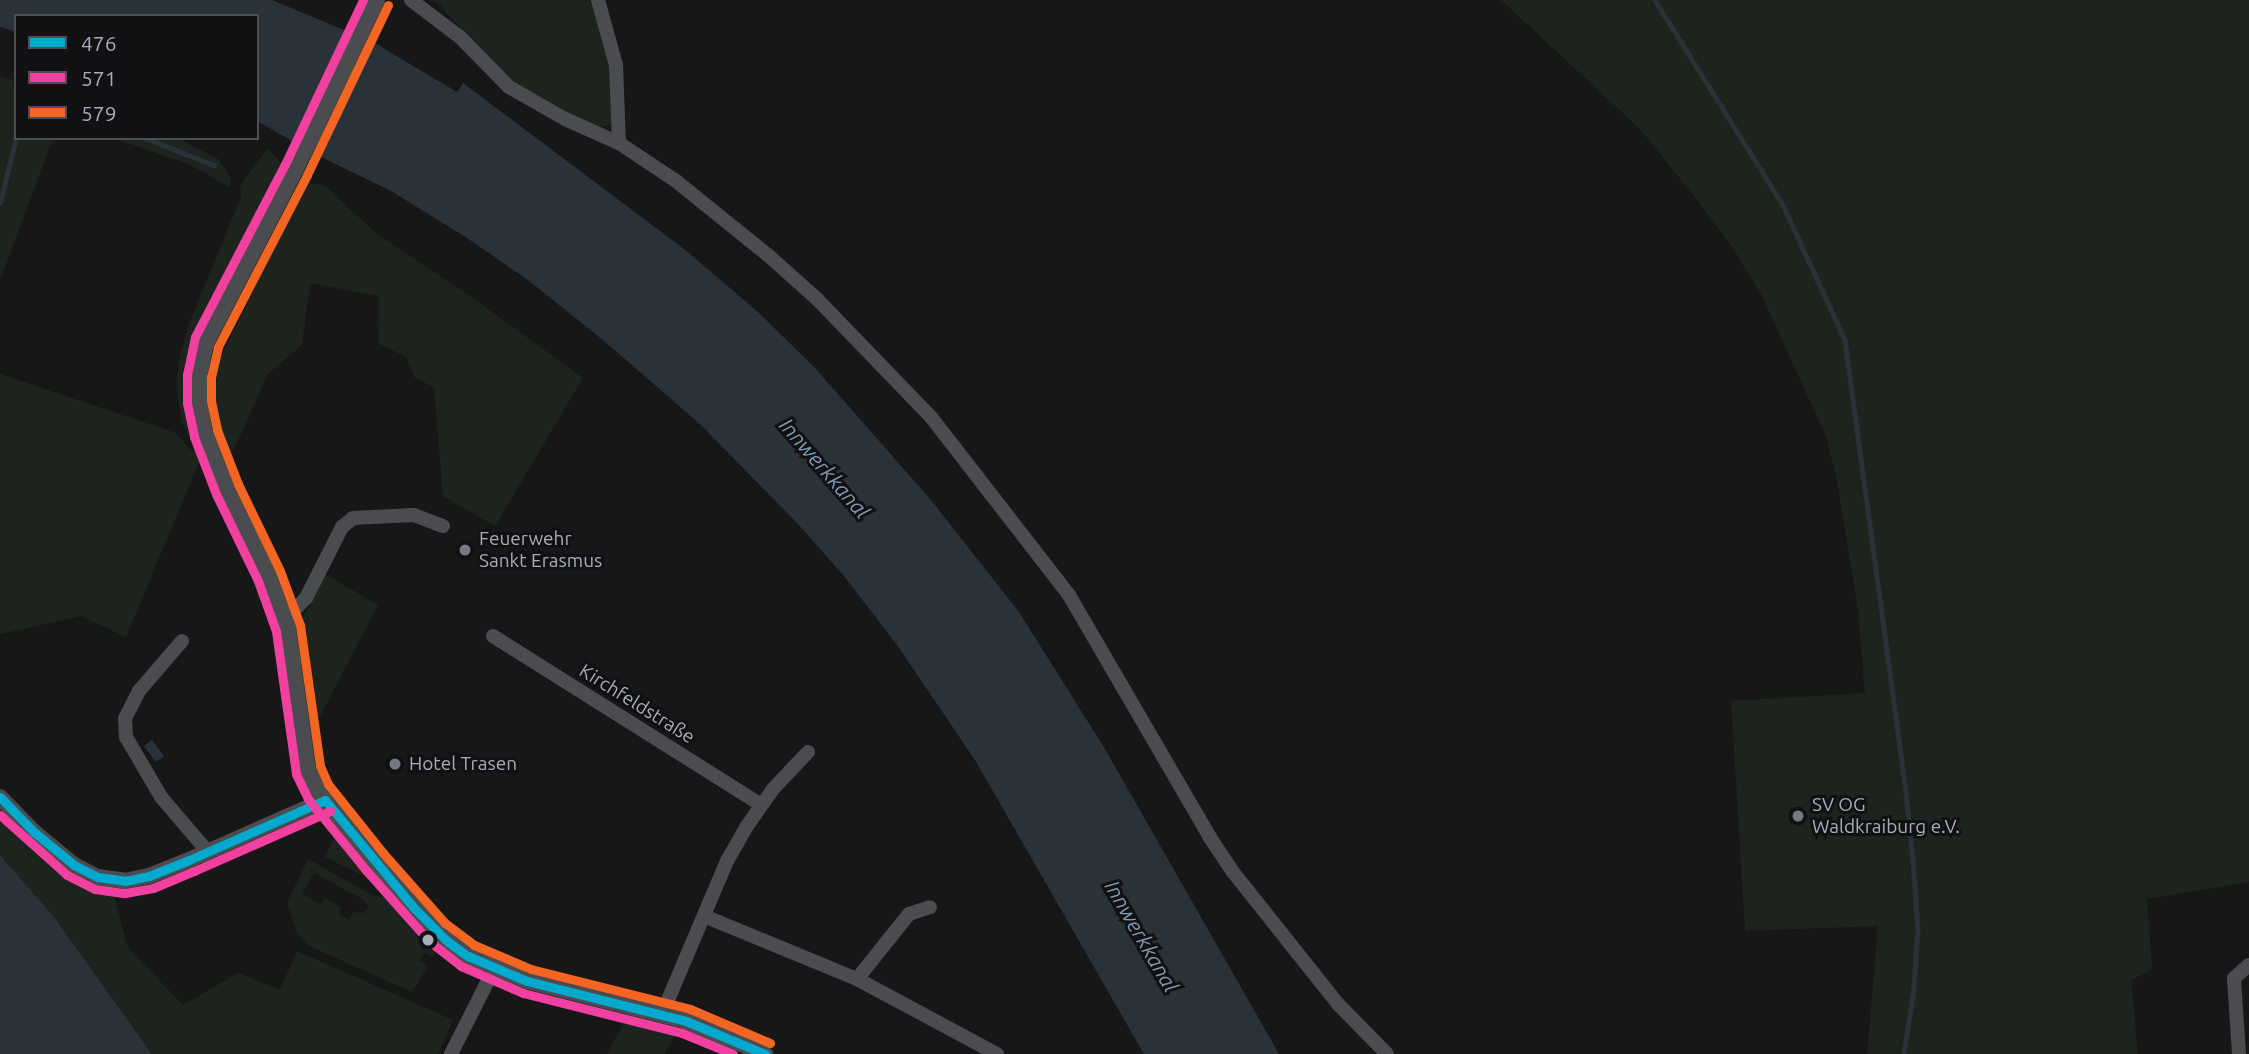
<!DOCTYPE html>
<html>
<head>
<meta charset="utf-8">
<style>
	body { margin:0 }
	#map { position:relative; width:2249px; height:1054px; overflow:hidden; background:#171717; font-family:Ubuntu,sans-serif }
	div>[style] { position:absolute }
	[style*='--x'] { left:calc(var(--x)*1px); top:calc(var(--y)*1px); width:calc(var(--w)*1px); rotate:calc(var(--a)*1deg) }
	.green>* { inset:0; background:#1d241e }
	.water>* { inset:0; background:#2a3239; transform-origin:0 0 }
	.stream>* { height:4.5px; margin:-2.25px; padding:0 2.25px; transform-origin:2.25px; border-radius:2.25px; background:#2a3239 }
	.minor>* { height:14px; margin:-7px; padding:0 7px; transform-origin:7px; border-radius:7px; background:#4b4c50 }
	.tertiary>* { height:16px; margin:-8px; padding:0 8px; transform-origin:8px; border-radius:8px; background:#4b4c50 }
	.bus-1>* { height:9px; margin:-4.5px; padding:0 4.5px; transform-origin:4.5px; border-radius:4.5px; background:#00a9ce }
	.bus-2>* { height:9px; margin:-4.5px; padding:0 4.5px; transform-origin:4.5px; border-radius:4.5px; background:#f240a1 }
	.bus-3>* { height:9px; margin:-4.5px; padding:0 4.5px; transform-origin:4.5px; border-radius:4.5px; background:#f26522 }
	.dots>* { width:19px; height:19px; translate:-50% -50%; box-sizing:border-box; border:4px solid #111113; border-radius:50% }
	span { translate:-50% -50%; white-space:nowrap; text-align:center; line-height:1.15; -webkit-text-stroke:6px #111113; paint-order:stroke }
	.poi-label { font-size:19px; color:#a8adb8 }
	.left { translate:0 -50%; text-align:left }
	.street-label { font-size:19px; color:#a8adb8 }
	.water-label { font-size:21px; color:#7f9bb3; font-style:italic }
	.legend { position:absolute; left:14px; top:14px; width:245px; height:126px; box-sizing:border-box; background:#111113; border:2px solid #4d4f55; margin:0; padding:9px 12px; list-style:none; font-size:21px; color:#a8adb8 }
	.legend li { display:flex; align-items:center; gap:14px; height:35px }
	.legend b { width:35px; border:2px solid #4d4f55 }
</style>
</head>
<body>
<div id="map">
	<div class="green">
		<div style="clip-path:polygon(430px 0,594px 0,611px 70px,614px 117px,610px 125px,598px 127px,566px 115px,512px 83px,439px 4px)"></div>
		<div style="clip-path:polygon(1501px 0,2249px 0,2249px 882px,2147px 899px,2152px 967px,2150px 971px,2131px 980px,2138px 1054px,1867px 1054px,1878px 926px,1745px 931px,1731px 701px,1865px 693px,1858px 610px,1837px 481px,1826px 436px,1762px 296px,1733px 248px,1690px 191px,1640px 129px)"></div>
		<div style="clip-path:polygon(0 76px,16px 81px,16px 138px,53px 138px,0 281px)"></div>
		<div style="clip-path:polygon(113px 138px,179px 139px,218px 159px,231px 178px,229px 187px,189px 164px)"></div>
		<div style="clip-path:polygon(268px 148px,281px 163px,283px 178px,197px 347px,190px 389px,199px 438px,196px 440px,190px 438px,182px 422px,176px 384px,180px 355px,189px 324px,241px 197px,240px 186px)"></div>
		<div style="clip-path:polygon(306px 182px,325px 186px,377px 234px,470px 296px,583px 378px,495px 526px,443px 496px,434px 387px,415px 378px,406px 357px,378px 343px,379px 296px,310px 283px,302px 345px,268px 374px,236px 445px,228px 458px,216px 424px,214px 399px,219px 361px)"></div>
		<div style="clip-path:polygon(0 374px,176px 433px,190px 449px,202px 455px,126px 637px,81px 616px,0 634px)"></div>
		<div style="clip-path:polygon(325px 574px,378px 605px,314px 728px,299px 627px)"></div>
		<div style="clip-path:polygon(0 805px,64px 873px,82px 883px,113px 892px,128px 948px,183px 1005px,238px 973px,280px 990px,297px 951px,453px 1020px,438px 1054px,152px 1054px,54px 917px,0 855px)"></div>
		<div style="clip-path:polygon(336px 835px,344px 839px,377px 882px,324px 857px)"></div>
		<div style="clip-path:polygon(evenodd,308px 859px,372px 895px,390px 898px,421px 942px,436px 952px,433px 957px,424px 953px,419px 961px,428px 966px,412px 992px,309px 946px,296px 931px,287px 903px,308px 859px,314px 873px,364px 900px,368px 907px,364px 913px,353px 912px,349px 920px,338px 914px,341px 907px,325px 898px,321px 904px,302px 894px,314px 873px)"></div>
		<div style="clip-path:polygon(624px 1023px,675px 1035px,664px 1054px,607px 1054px)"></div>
	</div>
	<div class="water">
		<div style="clip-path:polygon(0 0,272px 0,373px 42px,457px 92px,463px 83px,684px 249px,758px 312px,815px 368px,931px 500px,1019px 612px,1105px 749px,1279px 1054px,1144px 1054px,975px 760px,897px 645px,844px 576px,798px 524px,700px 424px,603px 340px,528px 280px,464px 236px,391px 191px,317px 155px,257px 121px,257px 16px,16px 16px,16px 32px,0 27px)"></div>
		<div style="left:152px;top:740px;width:20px;height:10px;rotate:53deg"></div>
		<div style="clip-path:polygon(0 855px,54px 917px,152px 1054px,0 1054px)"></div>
	</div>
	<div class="stream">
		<div style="--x:1655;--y:0;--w:242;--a:58"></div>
		<div style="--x:1783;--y:205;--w:149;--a:65.3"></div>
		<div style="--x:1845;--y:340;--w:447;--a:82.3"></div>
		<div style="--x:1905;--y:783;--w:76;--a:84"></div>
		<div style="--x:1913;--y:859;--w:69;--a:85.9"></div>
		<div style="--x:1918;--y:928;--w:61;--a:93.8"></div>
		<div style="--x:1914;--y:989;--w:66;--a:98.7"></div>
		<div style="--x:145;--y:138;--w:74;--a:21.4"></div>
		<div style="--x:0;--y:203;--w:67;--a:-76.2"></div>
	</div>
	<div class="minor">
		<div style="--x:411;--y:0;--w:61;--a:37.1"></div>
		<div style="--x:460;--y:37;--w:70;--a:45.6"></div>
		<div style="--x:509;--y:87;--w:64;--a:29.7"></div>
		<div style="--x:565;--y:119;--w:59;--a:24"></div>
		<div style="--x:598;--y:0;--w:67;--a:74.5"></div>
		<div style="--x:616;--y:65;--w:78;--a:87.8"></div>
		<div style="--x:619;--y:143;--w:69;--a:33.7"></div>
		<div style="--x:676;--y:181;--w:119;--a:38.9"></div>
		<div style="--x:769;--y:256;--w:66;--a:41.9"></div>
		<div style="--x:818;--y:300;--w:163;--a:46"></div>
		<div style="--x:931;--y:417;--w:225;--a:52.2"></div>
		<div style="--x:1069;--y:595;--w:279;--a:59.8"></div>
		<div style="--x:1209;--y:836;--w:43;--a:56.3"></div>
		<div style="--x:1233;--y:872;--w:169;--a:51.5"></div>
		<div style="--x:1338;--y:1004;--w:70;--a:45.6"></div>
		<div style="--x:283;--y:614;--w:14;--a:-25"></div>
		<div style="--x:296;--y:608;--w:14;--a:-45"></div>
		<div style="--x:306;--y:598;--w:80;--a:-63.1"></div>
		<div style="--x:342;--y:527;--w:14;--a:-39"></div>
		<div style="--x:353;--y:518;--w:61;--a:-2.8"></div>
		<div style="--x:414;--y:515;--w:31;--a:21"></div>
		<div style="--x:493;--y:636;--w:317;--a:32.2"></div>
		<div style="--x:182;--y:641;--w:66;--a:130.7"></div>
		<div style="--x:139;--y:691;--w:31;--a:117"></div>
		<div style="--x:125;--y:719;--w:18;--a:87"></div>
		<div style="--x:126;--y:737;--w:69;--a:59.7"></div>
		<div style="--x:161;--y:797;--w:72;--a:49.5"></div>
		<div style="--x:704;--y:916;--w:165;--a:22.4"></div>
		<div style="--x:857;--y:979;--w:159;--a:28.2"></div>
		<div style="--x:857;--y:979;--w:83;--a:-51.3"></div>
		<div style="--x:909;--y:914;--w:22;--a:-18"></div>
		<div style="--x:662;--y:1014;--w:166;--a:-67"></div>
		<div style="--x:727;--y:861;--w:40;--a:-60.3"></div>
		<div style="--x:747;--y:826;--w:45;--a:-54.9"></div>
		<div style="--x:773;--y:789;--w:51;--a:-46.6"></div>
		<div style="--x:451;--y:1054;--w:95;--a:-63.2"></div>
		<div style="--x:2239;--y:1054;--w:76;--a:-93.8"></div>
		<div style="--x:2234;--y:978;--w:20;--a:-41"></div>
	</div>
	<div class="tertiary">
		<div style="--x:377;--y:0;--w:187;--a:115.6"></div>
		<div style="--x:296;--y:169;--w:196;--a:117.3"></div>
		<div style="--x:206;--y:343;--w:34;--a:102"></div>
		<div style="--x:199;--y:376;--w:26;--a:90"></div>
		<div style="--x:199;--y:402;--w:32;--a:79"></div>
		<div style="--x:205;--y:433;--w:60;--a:68.6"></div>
		<div style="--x:227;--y:489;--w:97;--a:64.2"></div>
		<div style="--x:269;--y:576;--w:55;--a:69.9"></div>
		<div style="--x:288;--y:628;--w:143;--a:82"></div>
		<div style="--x:308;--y:770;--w:23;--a:65"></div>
		<div style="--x:318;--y:791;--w:90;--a:51.3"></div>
		<div style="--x:374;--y:861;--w:95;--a:48.4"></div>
		<div style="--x:437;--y:932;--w:39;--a:38"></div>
		<div style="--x:468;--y:956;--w:64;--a:23"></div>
		<div style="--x:527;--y:981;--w:164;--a:14.1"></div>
		<div style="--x:686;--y:1021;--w:86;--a:22.7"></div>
		<div style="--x:0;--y:797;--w:49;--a:45.8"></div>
		<div style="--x:34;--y:832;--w:52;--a:39.5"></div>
		<div style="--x:74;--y:865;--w:27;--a:27"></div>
		<div style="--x:98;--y:877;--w:27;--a:8"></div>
		<div style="--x:125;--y:881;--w:25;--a:-12"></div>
		<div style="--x:149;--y:876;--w:43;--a:-21.8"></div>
		<div style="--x:189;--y:860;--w:149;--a:-23.8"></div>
	</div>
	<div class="bus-1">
		<div style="--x:0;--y:797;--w:49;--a:45.8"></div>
		<div style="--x:34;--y:832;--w:52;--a:39.5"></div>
		<div style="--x:74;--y:865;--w:27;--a:27"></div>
		<div style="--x:98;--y:877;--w:27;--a:8"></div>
		<div style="--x:125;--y:881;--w:25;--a:-12"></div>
		<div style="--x:149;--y:876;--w:43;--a:-21.8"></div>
		<div style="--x:189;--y:860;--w:149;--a:-23.8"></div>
		<div style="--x:325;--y:800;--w:141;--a:50.5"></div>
		<div style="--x:415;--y:909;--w:45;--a:45"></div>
		<div style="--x:447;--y:941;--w:26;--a:36"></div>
		<div style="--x:468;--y:956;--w:64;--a:23"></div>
		<div style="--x:527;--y:981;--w:164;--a:14.1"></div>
		<div style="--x:686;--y:1021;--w:86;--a:22.7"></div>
	</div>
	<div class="bus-2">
		<div style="--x:363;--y:0;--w:182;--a:115.4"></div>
		<div style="--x:285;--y:164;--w:195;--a:117.5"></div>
		<div style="--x:195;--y:337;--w:39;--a:102"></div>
		<div style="--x:187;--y:375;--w:28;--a:90"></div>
		<div style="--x:187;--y:403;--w:35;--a:78"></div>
		<div style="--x:194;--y:437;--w:61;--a:68.9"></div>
		<div style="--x:216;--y:494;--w:97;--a:64.2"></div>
		<div style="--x:258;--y:581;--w:53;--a:70.2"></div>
		<div style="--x:276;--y:631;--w:144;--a:82"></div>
		<div style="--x:296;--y:774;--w:28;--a:64"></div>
		<div style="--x:308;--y:799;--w:90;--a:50.8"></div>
		<div style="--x:365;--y:869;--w:96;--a:48.4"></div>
		<div style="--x:429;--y:941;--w:41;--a:38"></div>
		<div style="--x:461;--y:966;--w:68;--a:23.5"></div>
		<div style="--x:523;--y:993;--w:164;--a:14.1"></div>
		<div style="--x:682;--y:1033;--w:55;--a:22.4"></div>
		<div style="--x:0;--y:815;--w:90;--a:41.8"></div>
		<div style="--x:67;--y:875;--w:31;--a:27"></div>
		<div style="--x:95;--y:889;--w:30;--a:8"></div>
		<div style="--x:125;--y:893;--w:28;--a:-10"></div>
		<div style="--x:153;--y:888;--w:44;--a:-22.5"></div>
		<div style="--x:194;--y:871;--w:149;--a:-23.8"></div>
	</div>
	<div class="bus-3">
		<div style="--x:388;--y:5;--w:188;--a:115.5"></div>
		<div style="--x:307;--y:175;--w:194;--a:117.4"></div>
		<div style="--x:218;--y:347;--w:31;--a:103"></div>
		<div style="--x:211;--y:377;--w:24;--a:90"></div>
		<div style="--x:211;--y:401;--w:30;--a:78"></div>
		<div style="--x:217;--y:430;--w:58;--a:68.7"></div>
		<div style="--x:238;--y:484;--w:97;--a:64.2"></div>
		<div style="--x:280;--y:571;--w:58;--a:69.7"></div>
		<div style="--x:300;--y:625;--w:142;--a:81.9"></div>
		<div style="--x:320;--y:766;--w:20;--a:66"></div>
		<div style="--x:328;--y:784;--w:88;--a:51.4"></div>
		<div style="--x:383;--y:853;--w:94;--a:48.5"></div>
		<div style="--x:445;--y:923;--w:36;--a:37"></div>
		<div style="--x:474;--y:945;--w:62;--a:22.8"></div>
		<div style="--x:531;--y:969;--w:164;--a:14.1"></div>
		<div style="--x:690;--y:1009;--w:87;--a:23"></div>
	</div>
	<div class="dots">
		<div style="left:465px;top:550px;background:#757880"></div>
		<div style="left:395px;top:764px;background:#757880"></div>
		<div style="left:1798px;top:816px;background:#757880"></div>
		<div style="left:428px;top:940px;background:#a8adb8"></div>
	</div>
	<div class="poi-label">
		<span class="left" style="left:479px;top:550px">Feuerwehr<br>Sankt Erasmus</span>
		<span class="left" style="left:409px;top:764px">Hotel Trasen</span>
		<span class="left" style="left:1812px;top:816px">SV OG<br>Waldkraiburg e.V.</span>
	</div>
	<div class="street-label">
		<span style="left:637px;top:704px;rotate:32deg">Kirchfeldstraße</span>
	</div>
	<div class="water-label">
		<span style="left:825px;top:468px;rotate:49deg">Innwerkkanal</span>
		<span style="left:1142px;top:936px;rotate:60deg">Innwerkkanal</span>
	</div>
	<ul class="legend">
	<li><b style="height:9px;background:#00a9ce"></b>476</li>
	<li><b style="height:9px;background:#f240a1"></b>571</li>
	<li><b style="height:9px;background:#f26522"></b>579</li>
	</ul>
</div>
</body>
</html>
